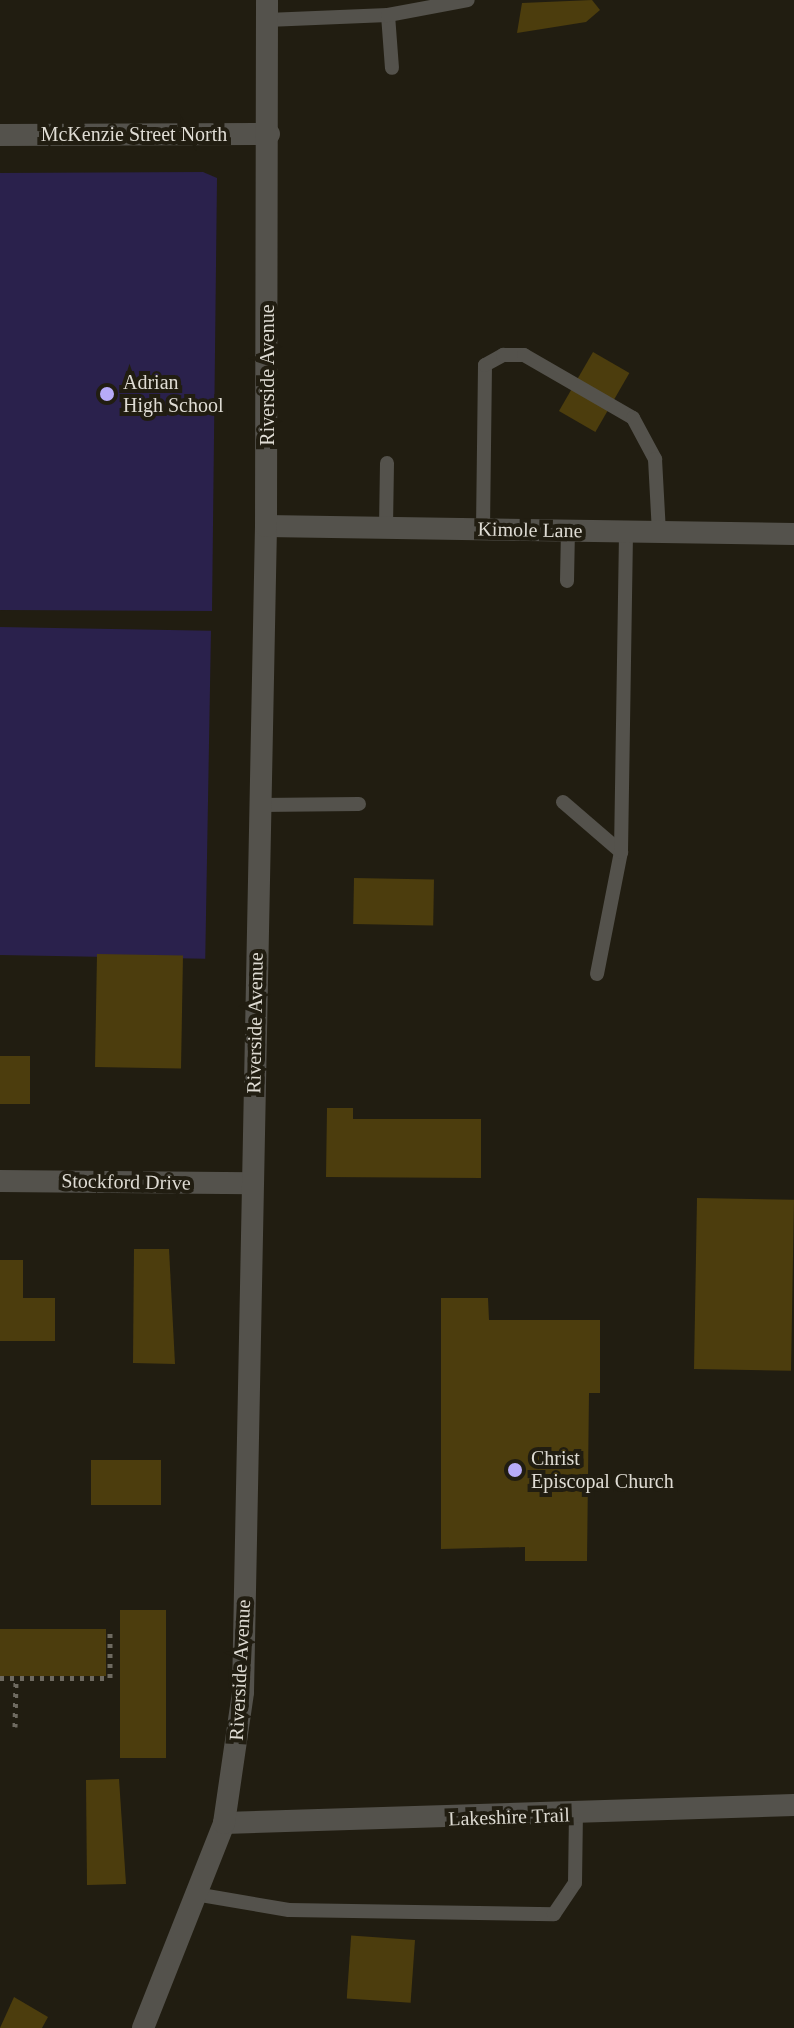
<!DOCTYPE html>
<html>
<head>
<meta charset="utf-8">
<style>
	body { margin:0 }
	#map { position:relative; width:794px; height:2028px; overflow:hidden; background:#211d11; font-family:"Times New Roman",serif }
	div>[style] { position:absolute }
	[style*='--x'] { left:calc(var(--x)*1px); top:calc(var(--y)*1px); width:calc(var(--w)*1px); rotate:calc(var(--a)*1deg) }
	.green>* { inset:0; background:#2a214c; transform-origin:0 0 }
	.building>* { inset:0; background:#4c3d0d; transform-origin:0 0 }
	.path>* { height:5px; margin-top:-2.5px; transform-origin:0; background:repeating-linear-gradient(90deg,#6e6a60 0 4px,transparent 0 10px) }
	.service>* { height:14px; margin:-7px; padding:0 7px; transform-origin:7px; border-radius:7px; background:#54524c }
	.minor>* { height:22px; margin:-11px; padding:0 11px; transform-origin:11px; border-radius:11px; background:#54524c }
	.tertiary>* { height:22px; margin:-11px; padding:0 11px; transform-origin:11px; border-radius:11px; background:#54524c }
	.dots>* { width:22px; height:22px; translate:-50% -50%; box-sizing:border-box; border:4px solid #211d11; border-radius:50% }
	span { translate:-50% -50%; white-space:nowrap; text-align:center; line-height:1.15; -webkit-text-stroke:8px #211d11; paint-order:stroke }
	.street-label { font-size:20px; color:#dfdcd4 }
	.poi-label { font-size:20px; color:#dfdcd4 }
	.left { translate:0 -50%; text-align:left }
</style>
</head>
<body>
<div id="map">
	<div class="green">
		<div style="clip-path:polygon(203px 172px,217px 178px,212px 611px,0 610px,0 173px)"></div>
		<div style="left:0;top:627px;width:211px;height:328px;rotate:1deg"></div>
	</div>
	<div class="building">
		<div style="clip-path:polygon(592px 0,600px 10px,586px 22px,517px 33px,522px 3px)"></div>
		<div style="left:593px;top:352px;width:42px;height:68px;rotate:30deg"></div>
		<div style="left:354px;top:878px;width:80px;height:46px;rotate:1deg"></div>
		<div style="left:97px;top:954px;width:86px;height:113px;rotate:1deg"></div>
		<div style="left:0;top:1056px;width:30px;height:48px"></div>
		<div style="clip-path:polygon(327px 1108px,353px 1108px,353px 1119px,481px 1119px,481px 1178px,326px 1177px)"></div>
		<div style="left:697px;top:1198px;width:97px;height:171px;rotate:1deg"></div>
		<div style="clip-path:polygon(134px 1249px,169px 1249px,175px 1364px,133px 1363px)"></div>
		<div style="clip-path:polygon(0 1260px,23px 1260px,23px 1298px,55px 1298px,55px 1341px,0 1341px)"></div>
		<div style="clip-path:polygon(441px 1298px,488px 1298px,489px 1320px,600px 1320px,600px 1393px,589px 1393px,587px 1561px,525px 1561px,525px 1547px,441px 1549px)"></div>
		<div style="left:91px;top:1460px;width:70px;height:45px"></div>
		<div style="left:120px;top:1610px;width:46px;height:148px"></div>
		<div style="left:0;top:1629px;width:106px;height:47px"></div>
		<div style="clip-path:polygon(119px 1779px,126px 1884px,87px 1885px,86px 1780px)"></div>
		<div style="left:415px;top:1940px;width:63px;height:64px;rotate:94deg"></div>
		<div style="clip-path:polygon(14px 1997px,48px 2017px,42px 2028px,0 2028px)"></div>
	</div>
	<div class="path">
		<div style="--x:0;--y:1678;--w:110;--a:0"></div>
		<div style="--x:110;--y:1678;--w:50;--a:-90"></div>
		<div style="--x:15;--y:1727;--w:49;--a:-88.8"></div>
	</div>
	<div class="service">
		<div style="--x:388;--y:15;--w:53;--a:85.7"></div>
		<div style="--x:267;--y:20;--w:121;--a:-2.4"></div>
		<div style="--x:388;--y:15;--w:81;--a:-10.6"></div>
		<div style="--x:386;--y:527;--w:64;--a:-89.1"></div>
		<div style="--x:483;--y:529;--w:164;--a:-89.3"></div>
		<div style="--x:485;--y:365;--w:21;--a:-29"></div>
		<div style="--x:503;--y:355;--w:21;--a:0"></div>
		<div style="--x:524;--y:355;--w:126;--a:30"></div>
		<div style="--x:633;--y:418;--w:47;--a:61.8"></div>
		<div style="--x:655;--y:459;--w:73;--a:86.9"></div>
		<div style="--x:567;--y:581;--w:51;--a:-88.9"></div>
		<div style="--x:563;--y:802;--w:77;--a:40.8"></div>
		<div style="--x:260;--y:805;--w:99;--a:-0.6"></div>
		<div style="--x:597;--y:974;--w:124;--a:-78.9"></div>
		<div style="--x:621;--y:852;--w:321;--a:-89.1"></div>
		<div style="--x:201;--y:1895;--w:89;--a:9.7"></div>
		<div style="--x:289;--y:1910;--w:265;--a:0.9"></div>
		<div style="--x:554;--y:1914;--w:37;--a:-56"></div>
		<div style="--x:575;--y:1883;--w:68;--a:-89.2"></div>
	</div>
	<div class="minor">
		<div style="--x:0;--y:135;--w:269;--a:-0.2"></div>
		<div style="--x:266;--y:526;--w:528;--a:0.87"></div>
		<div style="--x:0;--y:1181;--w:252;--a:0.5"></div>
		<div style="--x:224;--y:1823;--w:570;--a:-1.81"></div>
	</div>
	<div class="tertiary">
		<div style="--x:143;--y:2028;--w:220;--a:-68.4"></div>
		<div style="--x:224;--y:1823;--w:132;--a:-81.7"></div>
		<div style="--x:243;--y:1692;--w:1166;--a:-88.87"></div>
		<div style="--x:266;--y:526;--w:526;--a:-89.89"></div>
	</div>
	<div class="dots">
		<div style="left:107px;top:394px;background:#b7abf8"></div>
		<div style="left:515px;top:1470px;background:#b7abf8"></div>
	</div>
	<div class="street-label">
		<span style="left:134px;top:134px">McKenzie Street North</span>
		<span style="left:267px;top:375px;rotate:-90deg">Riverside Avenue</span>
		<span style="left:530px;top:530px;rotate:1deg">Kimole Lane</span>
		<span style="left:255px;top:1023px;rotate:-89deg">Riverside Avenue</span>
		<span style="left:126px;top:1182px;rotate:1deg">Stockford Drive</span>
		<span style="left:240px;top:1670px;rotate:-87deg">Riverside Avenue</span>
		<span style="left:509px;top:1817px;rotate:-2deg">Lakeshire Trail</span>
	</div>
	<div class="poi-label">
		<span class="left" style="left:123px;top:394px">Adrian<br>High School</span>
		<span class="left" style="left:531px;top:1470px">Christ<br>Episcopal Church</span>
	</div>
</div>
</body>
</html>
